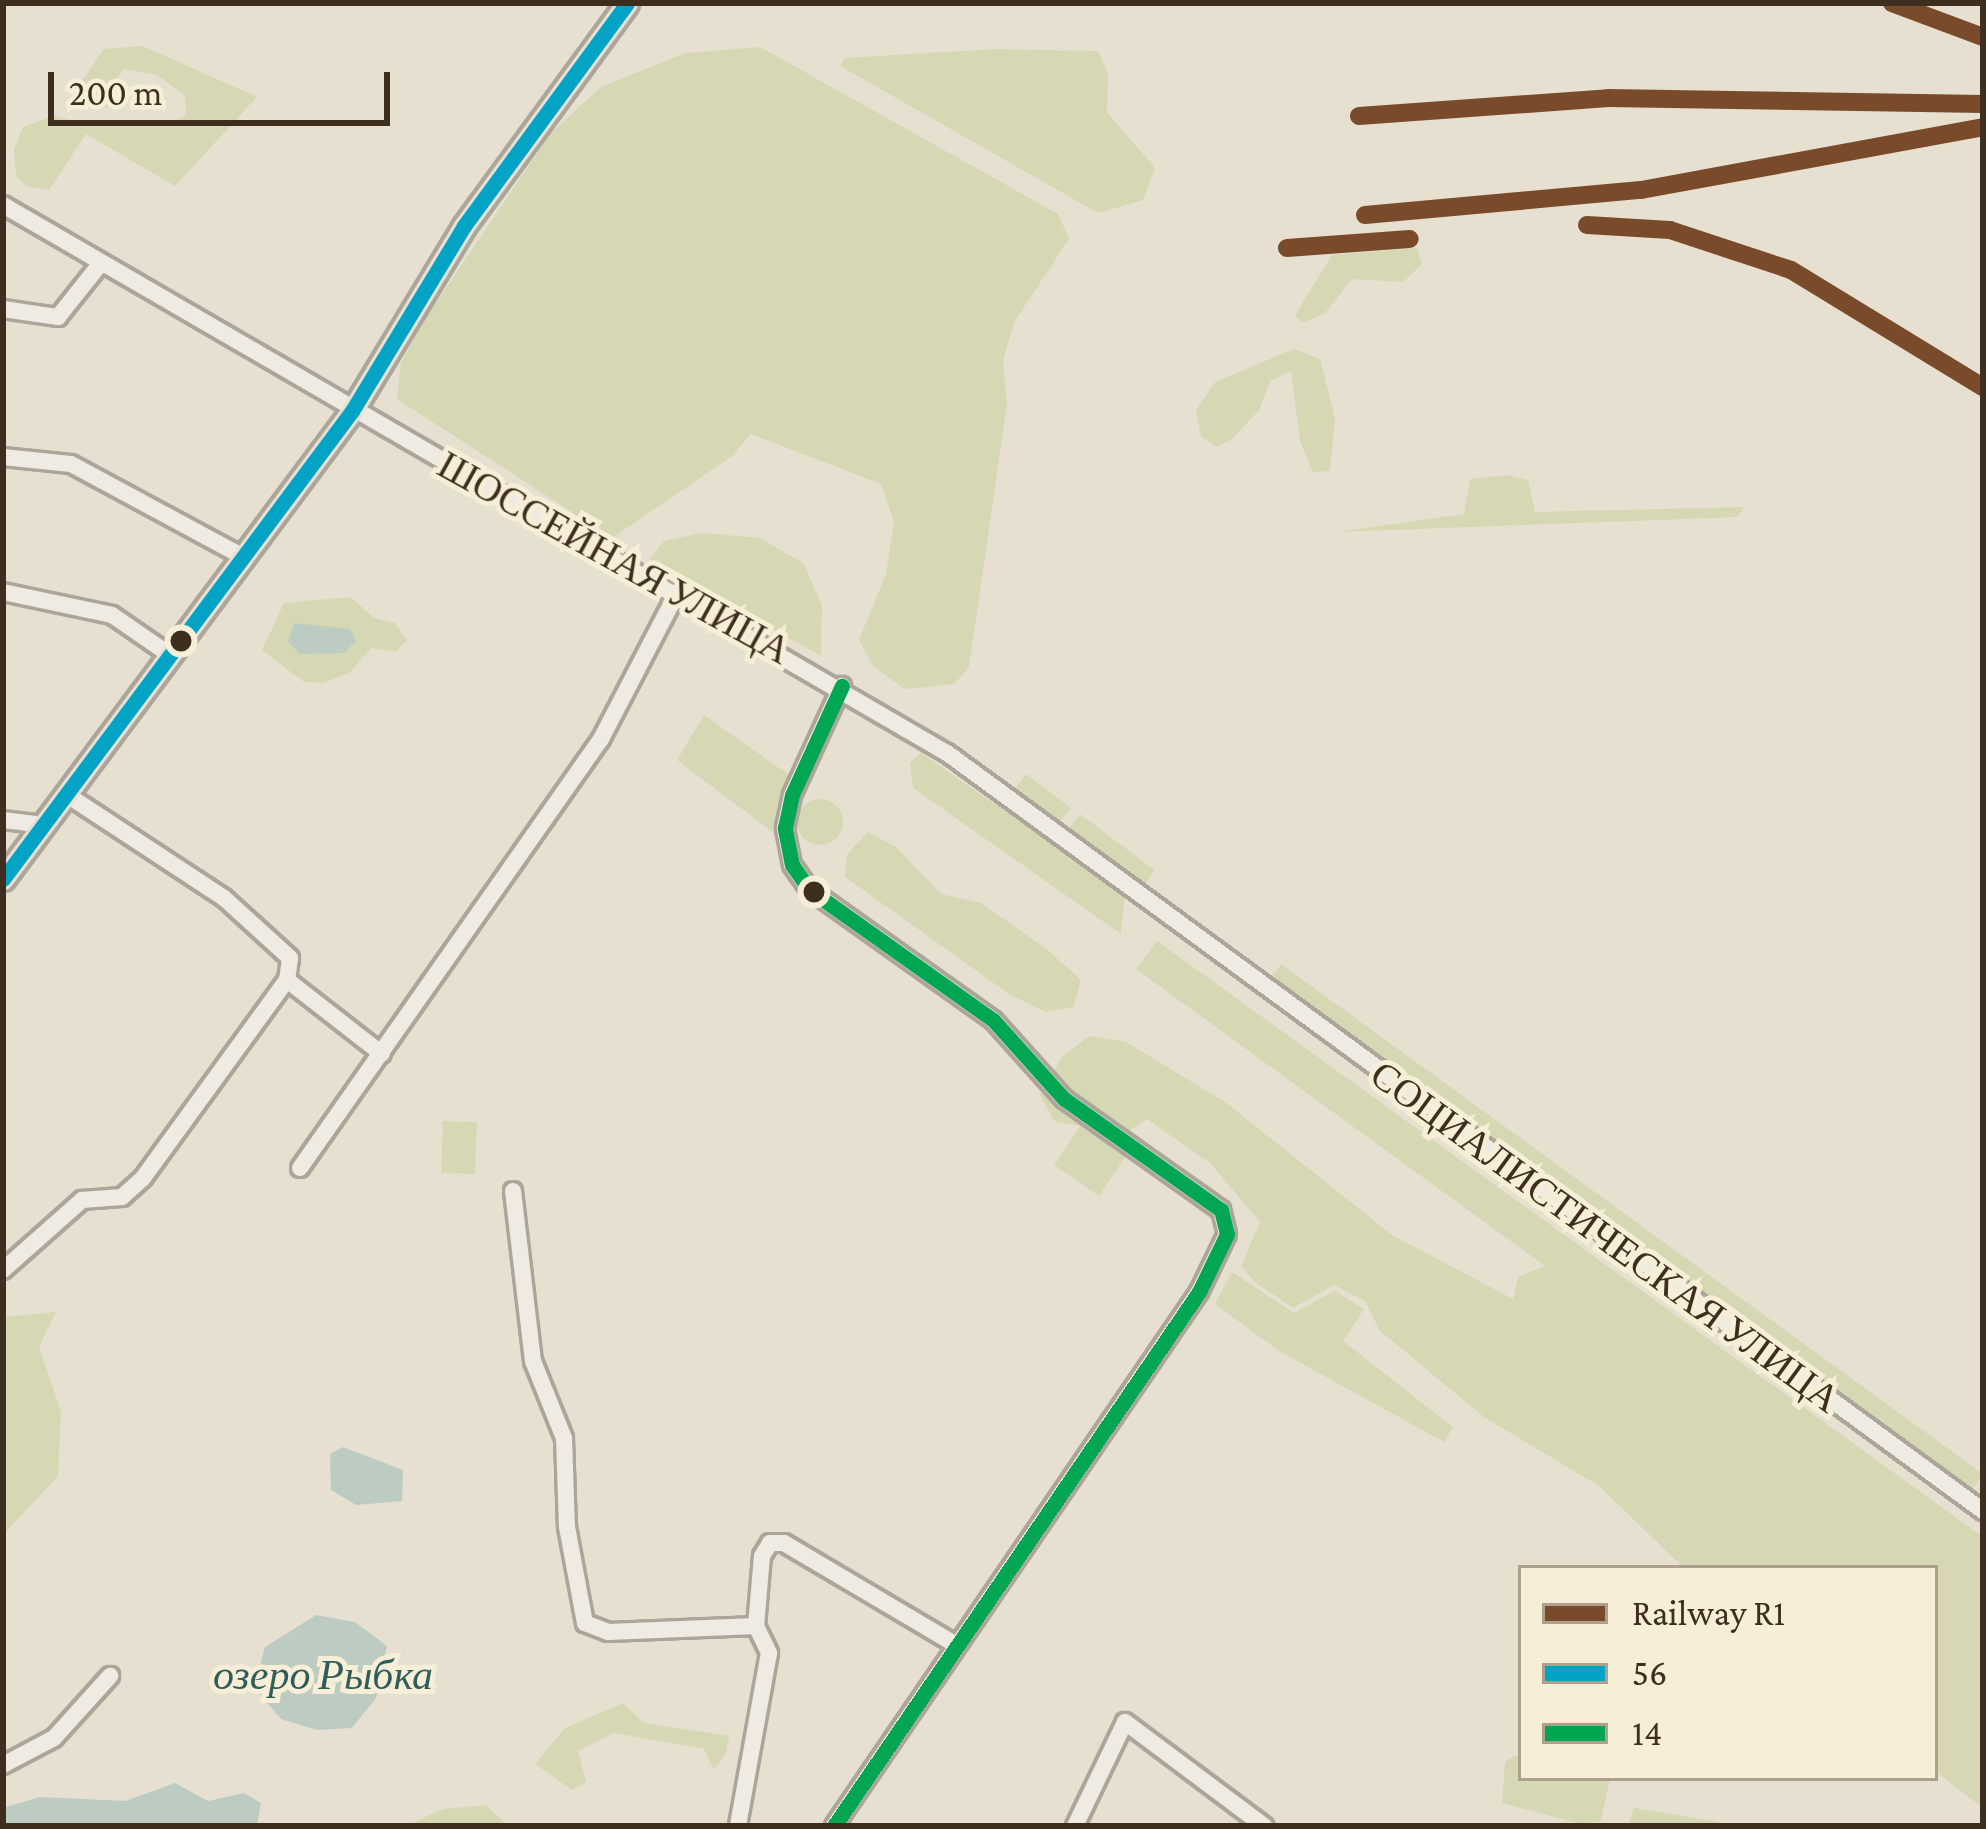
<!DOCTYPE html>
<html>
<head>
<meta charset="utf-8">
<style>
	body { margin:0 }
	#map { position:relative; width:1986px; height:1829px; overflow:hidden; background:#e7e0d1; font-family:"Crimson Pro",serif }
	div>[style] { position:absolute }
	[style*='--x'] { left:calc(var(--x)*1px); top:calc(var(--y)*1px); width:calc(var(--w)*1px); rotate:calc(var(--a)*1deg) }
	.green>* { inset:0; background:#d6d7b3; transform-origin:0 0 }
	.round { border-radius:50% }
	.water>* { inset:0; background:#bcccc2 }
	.roads { filter:drop-shadow(3px 0 #ada599) drop-shadow(-3px 0 #ada599) drop-shadow(0 3px #ada599) drop-shadow(0 -3px #ada599) }
	.minor>* { height:16px; margin:-8px; padding:0 8px; transform-origin:8px; border-radius:8px; background:#efebe3 }
	.major>* { height:21px; margin:-10.5px; padding:0 10.5px; transform-origin:10.5px; border-radius:10.5px; background:#e6e1d4 }
	.bus-1>* { height:15px; margin:-7.5px; padding:0 7.5px; transform-origin:7.5px; border-radius:7.5px; background:#03a3c5 }
	.bus-2>* { height:15px; margin:-7.5px; padding:0 7.5px; transform-origin:7.5px; border-radius:7.5px; background:#00a651 }
	.rail-1>* { height:18px; margin:-9px; padding:0 9px; transform-origin:9px; border-radius:9px; background:#7a4b2a }
	.dots>* { width:33px; height:33px; translate:-50% -50%; box-sizing:border-box; border:6px solid #f7eed8; border-radius:50% }
	span { translate:-50% -50%; white-space:nowrap; text-align:center; line-height:1.15; -webkit-text-stroke:10px #f7eed8; paint-order:stroke }
	.street-label { font-size:39px; color:#3d2e20 }
	.water-label { font-size:42px; color:#2f5d5a; font-style:italic }
	.frame { position:absolute; inset:0; border:6px solid #3d2e20; pointer-events:none }
	.legend { position:absolute; left:1518px; top:1565px; width:420px; height:216px; box-sizing:border-box; background:#f7eed8; border:3px solid #ada18e; margin:0; padding:15px 21px; list-style:none; font-size:36px; color:#3d2e20 }
	.legend li { display:flex; align-items:center; gap:24px; height:60px }
	.legend b { width:60px; border:3px solid #ada18e }
	.scale { position:absolute; left:48px; top:72px; width:342px; height:54px; box-sizing:border-box; border:6px solid #3d2e20; border-top:0; padding-left:15px; font-size:36px; line-height:42px; white-space:nowrap; color:#3d2e20; -webkit-text-stroke:9px #f7eed8; paint-order:stroke }
</style>
</head>
<body>
<div id="map">
	<div class="green">
		<div style="clip-path:polygon(143px 46px,257px 97px,175px 186px,86px 134px,49px 190px,27px 186px,16px 176px,14px 150px,23px 127px,54px 116px,96px 126px,173px 123px,186px 115px,185px 96px,157px 75px,123px 69px,109px 91px,122px 99px,109px 107px,93px 106px,75px 91px,104px 49px)"></div>
		<div style="clip-path:polygon(760px 47px,1058px 214px,1069px 239px,1014px 322px,1003px 361px,1007px 404px,969px 667px,954px 684px,905px 689px,874px 667px,859px 640px,886px 574px,894px 522px,881px 484px,751px 434px,732px 456px,612px 538px,397px 399px,401px 363px,425px 319px,550px 134px,601px 87px,686px 53px)"></div>
		<div style="clip-path:polygon(994px 49px,1098px 51px,1108px 74px,1107px 112px,1155px 168px,1143px 200px,1098px 213px,840px 66px,845px 58px)"></div>
		<div style="clip-path:polygon(1417px 248px,1422px 264px,1403px 282px,1352px 279px,1325px 313px,1303px 323px,1295px 315px,1332px 255px)"></div>
		<div style="clip-path:polygon(1294px 349px,1320px 359px,1335px 419px,1330px 470px,1313px 473px,1300px 441px,1291px 371px,1270px 381px,1259px 410px,1232px 439px,1217px 447px,1201px 437px,1196px 410px,1215px 382px)"></div>
		<div style="clip-path:polygon(1506px 475px,1528px 480px,1535px 512px,1744px 507px,1737px 517px,1337px 532px,1464px 514px,1470px 479px)"></div>
		<div style="clip-path:polygon(703px 533px,760px 538px,803px 563px,822px 605px,821px 656px,649px 559px,664px 541px)"></div>
		<div style="clip-path:polygon(351px 597px,374px 618px,395px 623px,407px 640px,395px 652px,371px 648px,349px 673px,323px 683px,304px 682px,262px 650px,284px 603px)"></div>
		<div style="clip-path:polygon(704px 715px,789px 775px,774px 833px,677px 760px)"></div>
		<div style="clip-path:polygon(921px 753px,1125px 894px,1121px 934px,913px 788px,910px 763px)"></div>
		<div style="left:1026px;top:774px;width:56px;height:21px;rotate:37deg"></div>
		<div class="round" style="left:797px;top:799px;width:46px;height:46px"></div>
		<div style="left:1080px;top:814px;width:94px;height:21px;rotate:37deg"></div>
		<div style="clip-path:polygon(868px 832px,896px 847px,941px 894px,981px 903px,1048px 950px,1081px 980px,1074px 1007px,1046px 1012px,1009px 994px,845px 877px,847px 854px)"></div>
		<div style="clip-path:polygon(1157px 941px,1983px 1537px,1983px 1808px,1935px 1771px,1935px 1568px,1684px 1568px,1599px 1486px,1484px 1417px,1379px 1330px,1366px 1302px,1334px 1285px,1293px 1308px,1255px 1282px,1241px 1266px,1260px 1222px,1211px 1164px,1147px 1119px,1122px 1135px,1091px 1127px,1128px 1153px,1099px 1196px,1054px 1165px,1080px 1126px,1054px 1121px,1040px 1095px,1062px 1057px,1089px 1036px,1126px 1042px,1225px 1102px,1392px 1235px,1513px 1299px,1518px 1277px,1545px 1266px,1136px 969px)"></div>
		<div style="left:1281px;top:964px;width:868px;height:22px;rotate:36deg"></div>
		<div style="left:443px;top:1121px;width:34px;height:52px;rotate:2deg"></div>
		<div style="clip-path:polygon(1232px 1272px,1294px 1313px,1335px 1291px,1364px 1309px,1343px 1341px,1453px 1427px,1444px 1442px,1279px 1351px,1215px 1304px)"></div>
		<div style="clip-path:polygon(56px 1312px,39px 1347px,61px 1411px,58px 1476px,3px 1535px,3px 1317px)"></div>
		<div style="clip-path:polygon(623px 1703px,644px 1723px,729px 1736px,726px 1753px,714px 1770px,704px 1749px,614px 1733px,578px 1751px,586px 1782px,572px 1790px,535px 1764px,565px 1728px)"></div>
		<div style="clip-path:polygon(1514px 1756px,1521px 1757px,1521px 1778px,1610px 1778px,1601px 1821px,1581px 1824px,1502px 1803px,1505px 1762px)"></div>
		<div style="clip-path:polygon(486px 1805px,508px 1826px,406px 1826px,443px 1809px)"></div>
		<div style="clip-path:polygon(1634px 1808px,1719px 1822px,1720px 1826px,1628px 1826px)"></div>
	</div>
	<div class="water">
		<div style="clip-path:polygon(294px 623px,350px 629px,356px 641px,344px 653px,300px 654px,288px 642px)"></div>
		<div style="clip-path:polygon(343px 1447px,403px 1470px,402px 1501px,356px 1505px,331px 1490px,330px 1454px)"></div>
		<div style="clip-path:polygon(316px 1615px,355px 1622px,387px 1646px,376px 1698px,352px 1728px,317px 1730px,281px 1719px,254px 1688px,265px 1647px)"></div>
		<div style="clip-path:polygon(175px 1783px,208px 1801px,244px 1793px,261px 1803px,257px 1826px,3px 1826px,3px 1808px,40px 1797px,125px 1801px)"></div>
	</div>
	<div class="roads">
		<div class="minor">
			<div style="--x:3;--y:205;--w:1092;--a:30.14"></div>
			<div style="--x:947;--y:753;--w:1284;--a:36.19"></div>
			<div style="--x:3;--y:309;--w:56;--a:8.3"></div>
			<div style="--x:58;--y:317;--w:69;--a:-51.5"></div>
			<div style="--x:3;--y:457;--w:68;--a:5.9"></div>
			<div style="--x:71;--y:464;--w:196;--a:28.3"></div>
			<div style="--x:3;--y:592;--w:111;--a:11.9"></div>
			<div style="--x:112;--y:615;--w:70;--a:34.6"></div>
			<div style="--x:3;--y:820;--w:41;--a:7"></div>
			<div style="--x:287;--y:980;--w:120;--a:37.9"></div>
			<div style="--x:300;--y:1168;--w:524;--a:-54.95"></div>
			<div style="--x:601;--y:739;--w:165;--a:-62.5"></div>
			<div style="--x:513;--y:1191;--w:171;--a:83.3"></div>
			<div style="--x:533;--y:1361;--w:83;--a:68.1"></div>
			<div style="--x:564;--y:1438;--w:89;--a:88.1"></div>
			<div style="--x:567;--y:1527;--w:98;--a:79.4"></div>
			<div style="--x:585;--y:1623;--w:25;--a:21"></div>
			<div style="--x:608;--y:1632;--w:148;--a:-2.3"></div>
			<div style="--x:756;--y:1626;--w:30;--a:64"></div>
			<div style="--x:769;--y:1653;--w:176;--a:100.2"></div>
			<div style="--x:3;--y:1270;--w:106;--a:-41.5"></div>
			<div style="--x:82;--y:1200;--w:40;--a:-4.3"></div>
			<div style="--x:122;--y:1197;--w:28;--a:-42"></div>
			<div style="--x:143;--y:1178;--w:245;--a:-54"></div>
			<div style="--x:287;--y:980;--w:22;--a:-82"></div>
			<div style="--x:290;--y:958;--w:89;--a:-137.7"></div>
			<div style="--x:224;--y:898;--w:188;--a:-146.7"></div>
			<div style="--x:756;--y:1626;--w:70;--a:-85.1"></div>
			<div style="--x:762;--y:1556;--w:15;--a:-58"></div>
			<div style="--x:770;--y:1543;--w:14;--a:0"></div>
			<div style="--x:784;--y:1543;--w:199;--a:30.6"></div>
			<div style="--x:3;--y:1765;--w:58;--a:-27.9"></div>
			<div style="--x:54;--y:1738;--w:84;--a:-47.9"></div>
			<div style="--x:834;--y:1826;--w:647;--a:-55.65"></div>
			<div style="--x:1199;--y:1292;--w:64;--a:-64.2"></div>
			<div style="--x:1227;--y:1234;--w:25;--a:-104"></div>
			<div style="--x:1221;--y:1210;--w:192;--a:-144.7"></div>
			<div style="--x:1064;--y:1099;--w:106;--a:-131.9"></div>
			<div style="--x:993;--y:1020;--w:226;--a:-144.6"></div>
			<div style="--x:809;--y:889;--w:29;--a:-125"></div>
			<div style="--x:792;--y:865;--w:38;--a:-101"></div>
			<div style="--x:785;--y:828;--w:34;--a:-78"></div>
			<div style="--x:792;--y:795;--w:120;--a:-65.4"></div>
			<div style="--x:1075;--y:1826;--w:115;--a:-64.3"></div>
			<div style="--x:1125;--y:1722;--w:174;--a:36.8"></div>
		</div>
		<div class="major">
			<div style="--x:3;--y:879;--w:584;--a:-53.29"></div>
			<div style="--x:352;--y:411;--w:216;--a:-58.8"></div>
			<div style="--x:464;--y:226;--w:276;--a:-53.8"></div>
		</div>
	</div>
	<div class="bus-1">
		<div style="--x:3;--y:879;--w:584;--a:-53.29"></div>
		<div style="--x:352;--y:411;--w:216;--a:-58.8"></div>
		<div style="--x:464;--y:226;--w:276;--a:-53.8"></div>
	</div>
	<div class="bus-2">
		<div style="--x:834;--y:1826;--w:647;--a:-55.65"></div>
		<div style="--x:1199;--y:1292;--w:64;--a:-64.2"></div>
		<div style="--x:1227;--y:1234;--w:25;--a:-104"></div>
		<div style="--x:1221;--y:1210;--w:192;--a:-144.7"></div>
		<div style="--x:1064;--y:1099;--w:106;--a:-131.9"></div>
		<div style="--x:993;--y:1020;--w:226;--a:-144.6"></div>
		<div style="--x:809;--y:889;--w:29;--a:-125"></div>
		<div style="--x:792;--y:865;--w:38;--a:-101"></div>
		<div style="--x:785;--y:828;--w:34;--a:-78"></div>
		<div style="--x:792;--y:795;--w:120;--a:-65.4"></div>
	</div>
	<div class="rail-1">
		<div style="--x:1892;--y:3;--w:97;--a:20.5"></div>
		<div style="--x:1359;--y:116;--w:250;--a:-4.1"></div>
		<div style="--x:1608;--y:98;--w:375;--a:0.9"></div>
		<div style="--x:1365;--y:215;--w:277;--a:-5.2"></div>
		<div style="--x:1641;--y:190;--w:348;--a:-10.4"></div>
		<div style="--x:1587;--y:225;--w:83;--a:3.4"></div>
		<div style="--x:1670;--y:230;--w:127;--a:18.3"></div>
		<div style="--x:1791;--y:270;--w:225;--a:31.4"></div>
		<div style="--x:1287;--y:248;--w:123;--a:-4.2"></div>
	</div>
	<div class="dots">
		<div style="left:181px;top:641px;background:#3d2e20"></div>
		<div style="left:814px;top:892px;background:#3d2e20"></div>
	</div>
	<div class="street-label">
		<span style="left:614px;top:558px;rotate:29deg">ШОССЕЙНАЯ УЛИЦА</span>
		<span style="left:1605px;top:1237px;rotate:36deg">СОЦИАЛИСТИЧЕСКАЯ УЛИЦА</span>
	</div>
	<div class="water-label">
		<span style="left:323px;top:1675px">озеро Рыбка</span>
	</div>
	<div class="frame"></div>
	<ul class="legend">
	<li><b style="height:15px;background:#7a4b2a"></b>Railway R1</li>
	<li><b style="height:15px;background:#03a3c5"></b>56</li>
	<li><b style="height:15px;background:#00a651"></b>14</li>
	</ul>
	<div class="scale">200 m</div>
</div>
</body>
</html>
